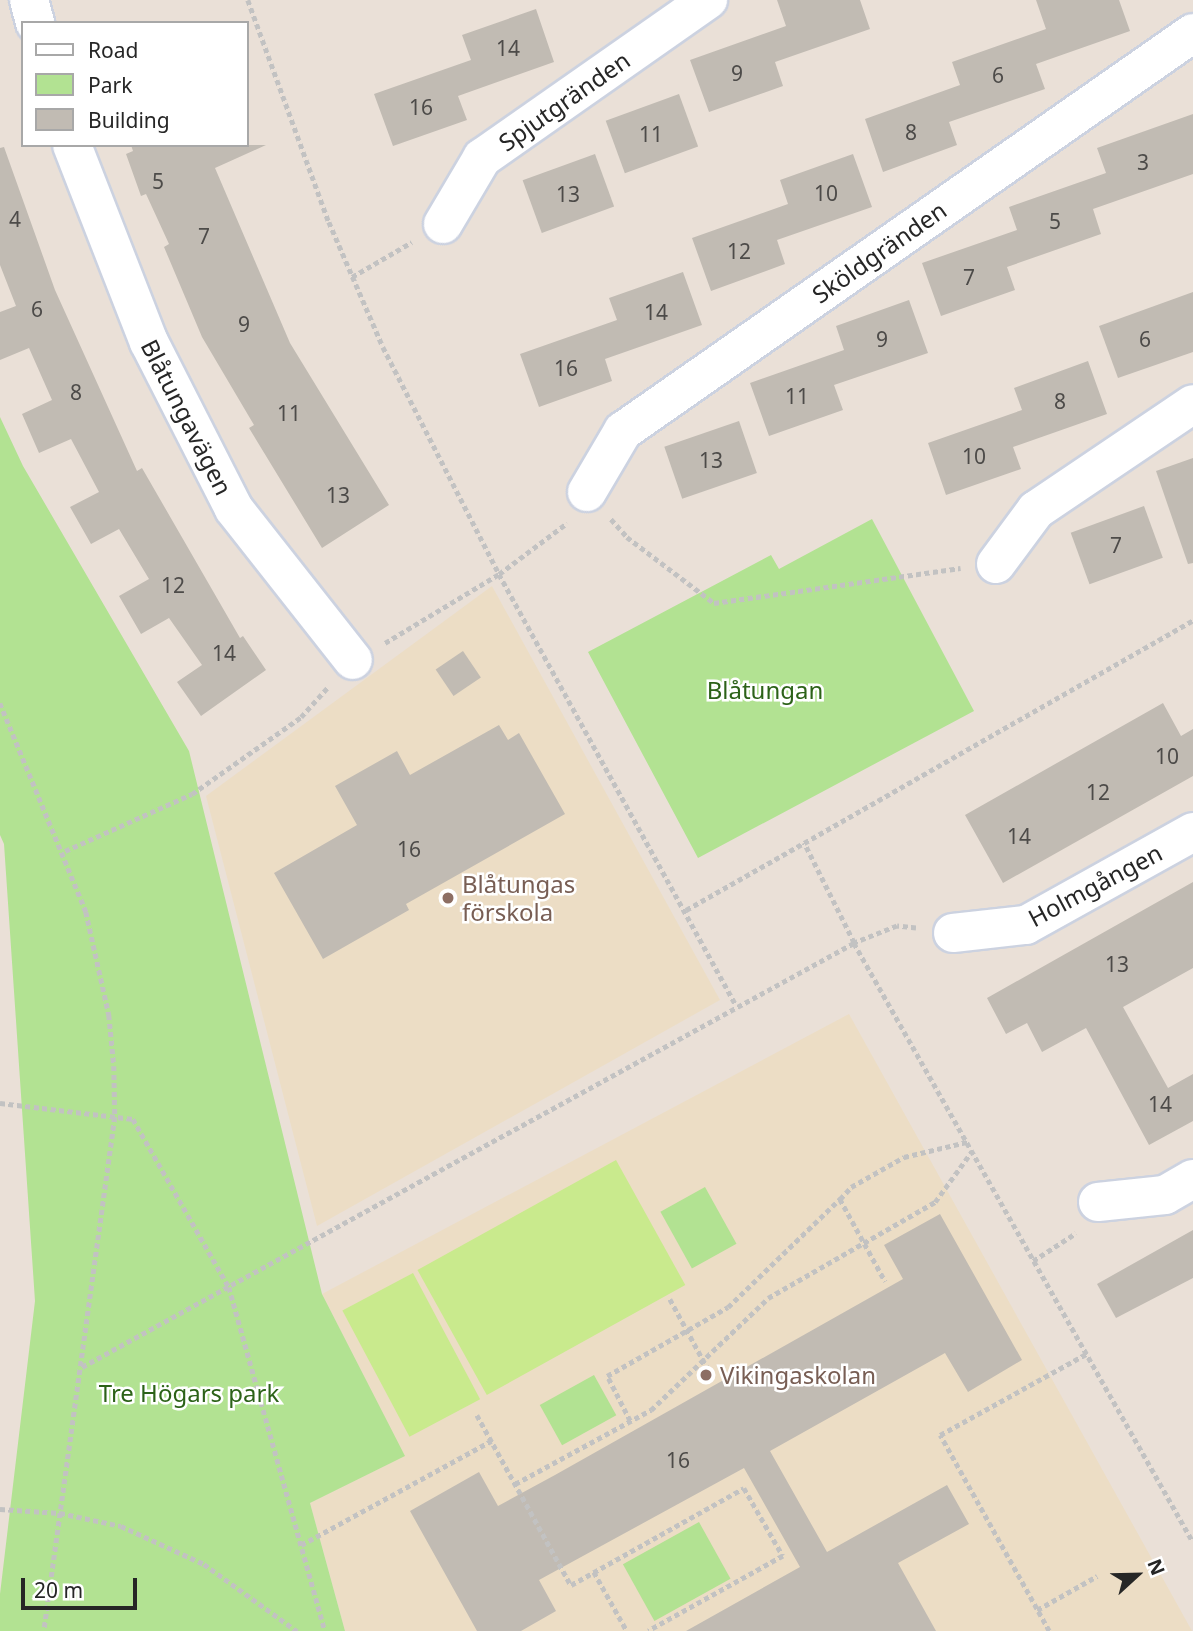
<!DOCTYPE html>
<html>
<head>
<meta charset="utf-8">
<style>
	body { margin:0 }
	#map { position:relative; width:1193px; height:1631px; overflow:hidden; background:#eae0d7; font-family:"Noto Sans",sans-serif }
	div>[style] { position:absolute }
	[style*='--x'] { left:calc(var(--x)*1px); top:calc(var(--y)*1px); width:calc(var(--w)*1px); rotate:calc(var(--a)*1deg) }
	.education>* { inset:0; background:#ecddc5 }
	.green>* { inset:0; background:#b2e292; transform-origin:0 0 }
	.pitch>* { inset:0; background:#c9ea8d; transform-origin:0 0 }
	.building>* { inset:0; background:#c1bbb3; transform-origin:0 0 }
	.path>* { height:4.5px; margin-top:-2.25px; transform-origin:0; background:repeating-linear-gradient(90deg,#c2c2c2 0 5px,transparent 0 8.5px) }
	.roads { filter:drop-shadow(2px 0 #ccd2e0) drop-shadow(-2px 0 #ccd2e0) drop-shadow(0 2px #ccd2e0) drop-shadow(0 -2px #ccd2e0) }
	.minor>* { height:38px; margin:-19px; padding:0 19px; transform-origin:19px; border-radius:19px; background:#fff }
	.dots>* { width:19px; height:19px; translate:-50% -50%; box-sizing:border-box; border:4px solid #fff; border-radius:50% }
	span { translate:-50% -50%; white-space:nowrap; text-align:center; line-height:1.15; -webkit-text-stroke:5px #fff; paint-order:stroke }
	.number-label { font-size:21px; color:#4d4b49 }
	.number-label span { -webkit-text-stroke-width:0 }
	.street-label { font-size:24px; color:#262626 }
	.park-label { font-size:24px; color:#2c6218 }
	.education-label { font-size:24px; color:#785e54 }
	.left { translate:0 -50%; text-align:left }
	.legend { position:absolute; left:21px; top:21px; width:228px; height:126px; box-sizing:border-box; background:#fff; border:2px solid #a8a8a8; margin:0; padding:9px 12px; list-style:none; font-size:21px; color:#262626 }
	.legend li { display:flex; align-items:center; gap:14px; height:35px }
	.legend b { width:35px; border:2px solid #a8a8a8 }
	.north { position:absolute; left:1102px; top:1540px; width:70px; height:70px; -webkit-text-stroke:5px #fff; paint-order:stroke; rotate:68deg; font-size:19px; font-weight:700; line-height:28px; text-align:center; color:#262626 }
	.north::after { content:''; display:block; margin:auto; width:24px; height:32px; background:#262626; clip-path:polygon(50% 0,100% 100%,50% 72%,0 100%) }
	.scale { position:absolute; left:21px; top:1578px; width:116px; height:32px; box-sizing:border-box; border:4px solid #262626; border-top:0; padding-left:9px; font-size:21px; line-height:24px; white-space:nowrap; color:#262626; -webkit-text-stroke:5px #fff; paint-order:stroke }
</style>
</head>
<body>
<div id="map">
	<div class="education">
		<div style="clip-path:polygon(492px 586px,720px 1000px,317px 1226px,206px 796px)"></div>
		<div style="clip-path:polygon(849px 1014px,1192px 1631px,345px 1631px,310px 1503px,404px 1456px,322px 1294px)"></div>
	</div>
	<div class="green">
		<div style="clip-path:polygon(0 417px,23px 466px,189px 751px,322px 1294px,405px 1456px,310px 1503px,345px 1631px,0 1631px,0 1594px,35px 1301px,4px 844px,0 835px)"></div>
		<div style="clip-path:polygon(872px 519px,974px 711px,698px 858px,588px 652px,771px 555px,779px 569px)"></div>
		<div style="left:705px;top:1187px;width:65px;height:51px;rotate:61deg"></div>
		<div style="left:594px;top:1375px;width:46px;height:62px;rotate:61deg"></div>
		<div style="left:699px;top:1522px;width:65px;height:87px;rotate:61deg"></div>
	</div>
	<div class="pitch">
		<div style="left:616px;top:1160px;width:143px;height:227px;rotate:61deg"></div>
		<div style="left:413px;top:1273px;width:143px;height:80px;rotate:62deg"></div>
	</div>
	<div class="building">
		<div style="clip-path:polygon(777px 0,860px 0,870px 29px,775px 62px,783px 86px,709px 112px,690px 60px,786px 26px)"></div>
		<div style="clip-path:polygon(1036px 0,1119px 0,1130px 31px,1036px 64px,1045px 89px,949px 122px,957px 145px,883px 172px,865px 119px,960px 85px,952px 62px,1046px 29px)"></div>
		<div style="clip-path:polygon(536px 9px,554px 62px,458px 96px,467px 120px,393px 146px,374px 94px,471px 60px,462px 35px)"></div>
		<div style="left:679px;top:94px;width:56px;height:78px;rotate:70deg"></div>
		<div style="clip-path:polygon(1193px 114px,1193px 174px,1093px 209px,1101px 234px,1007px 267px,1015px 290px,941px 316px,922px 263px,1017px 230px,1009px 207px,1106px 173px,1097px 148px)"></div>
		<div style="clip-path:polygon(131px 145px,266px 145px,215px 168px,290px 343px,389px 505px,322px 548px,249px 428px,254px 425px,202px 337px,164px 247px,169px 244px,146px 194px,141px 196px,126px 154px,133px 151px)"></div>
		<div style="clip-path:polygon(4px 147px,55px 290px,137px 471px,142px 468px,240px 638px,243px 636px,266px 670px,201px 716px,177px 682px,202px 665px,169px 618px,141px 634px,119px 596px,149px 579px,119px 529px,91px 544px,70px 507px,99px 492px,71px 439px,39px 453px,22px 414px,52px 400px,29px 348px,0 360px,0 312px,16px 306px,0 265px,0 148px)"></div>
		<div style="left:595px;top:154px;width:56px;height:77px;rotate:70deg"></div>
		<div style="clip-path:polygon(853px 154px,872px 207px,777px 240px,785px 264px,711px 291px,692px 238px,788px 204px,780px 180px)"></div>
		<div style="clip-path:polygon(683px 272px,702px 325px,605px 359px,612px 381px,539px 407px,520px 354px,617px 320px,609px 298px)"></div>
		<div style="clip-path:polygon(1193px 292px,1193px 352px,1118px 378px,1099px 326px)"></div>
		<div style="clip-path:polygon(909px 300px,928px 353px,834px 385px,843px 410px,769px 436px,750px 383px,844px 350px,836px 326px)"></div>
		<div style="clip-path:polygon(1088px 361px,1107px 414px,1013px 447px,1021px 469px,946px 495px,928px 443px,1022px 410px,1014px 388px)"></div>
		<div style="left:739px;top:421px;width:55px;height:79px;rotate:71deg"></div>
		<div style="clip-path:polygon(1193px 458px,1193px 563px,1188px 564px,1156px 471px)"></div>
		<div style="left:1144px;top:506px;width:55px;height:78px;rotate:70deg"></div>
		<div style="left:463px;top:651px;width:32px;height:33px;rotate:56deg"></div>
		<div style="clip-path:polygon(1163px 703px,1181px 736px,1193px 729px,1193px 776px,1003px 883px,965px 815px)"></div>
		<div style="clip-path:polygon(499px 725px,508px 740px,519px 733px,565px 814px,406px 904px,409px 910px,323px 959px,274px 873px,357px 825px,335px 786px,397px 751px,410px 775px)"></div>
		<div style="clip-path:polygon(1193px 882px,1193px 968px,1123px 1007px,1168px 1088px,1193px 1074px,1193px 1121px,1149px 1145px,1086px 1028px,1042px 1052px,1027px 1023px,1006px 1034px,987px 998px)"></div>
		<div style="clip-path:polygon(940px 1214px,1022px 1360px,968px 1392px,945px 1353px,770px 1451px,827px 1552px,947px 1485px,969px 1524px,898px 1563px,936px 1631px,686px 1631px,800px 1567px,744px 1468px,539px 1580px,556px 1611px,521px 1631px,477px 1631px,410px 1511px,479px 1472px,498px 1506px,555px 1475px,903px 1279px,884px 1245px)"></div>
		<div style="clip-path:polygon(1193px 1230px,1193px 1278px,1116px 1318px,1097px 1284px)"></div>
	</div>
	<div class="path">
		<div style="--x:248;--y:0;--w:236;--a:70"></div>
		<div style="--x:329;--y:222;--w:136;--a:66.6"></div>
		<div style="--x:383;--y:347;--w:255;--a:62.9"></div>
		<div style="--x:499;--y:574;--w:492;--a:61.2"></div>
		<div style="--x:352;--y:277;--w:69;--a:-30.3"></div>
		<div style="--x:611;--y:519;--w:24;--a:48"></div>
		<div style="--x:627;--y:537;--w:109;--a:37.2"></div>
		<div style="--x:714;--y:603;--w:249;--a:-8.1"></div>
		<div style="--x:385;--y:643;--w:133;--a:-31.2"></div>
		<div style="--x:499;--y:574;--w:85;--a:-36.9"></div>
		<div style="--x:0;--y:703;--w:226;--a:67.6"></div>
		<div style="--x:86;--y:912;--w:106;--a:77.4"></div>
		<div style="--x:109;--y:1015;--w:51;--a:84.4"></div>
		<div style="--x:114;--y:1066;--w:51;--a:88.9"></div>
		<div style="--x:115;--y:1117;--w:519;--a:97.86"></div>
		<div style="--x:65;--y:851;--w:139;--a:-24.2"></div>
		<div style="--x:192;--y:794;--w:133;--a:-35.2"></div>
		<div style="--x:301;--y:717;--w:39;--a:-48"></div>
		<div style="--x:686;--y:910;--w:136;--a:-29.6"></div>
		<div style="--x:916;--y:928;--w:19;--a:-174"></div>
		<div style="--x:897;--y:926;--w:46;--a:158.4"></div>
		<div style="--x:854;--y:943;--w:112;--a:-116.6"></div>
		<div style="--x:804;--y:843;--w:448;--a:-29.8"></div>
		<div style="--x:0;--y:1103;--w:134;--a:6.9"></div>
		<div style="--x:133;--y:1119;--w:193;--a:60.3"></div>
		<div style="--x:229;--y:1287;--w:357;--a:74.4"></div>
		<div style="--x:840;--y:1199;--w:16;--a:-47"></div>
		<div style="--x:851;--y:1187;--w:61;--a:-29.5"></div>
		<div style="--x:904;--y:1157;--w:65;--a:-13.4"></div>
		<div style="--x:1033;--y:1261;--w:51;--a:-33.1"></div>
		<div style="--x:670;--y:1299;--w:92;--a:61.5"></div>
		<div style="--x:82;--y:1367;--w:881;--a:-28.78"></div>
		<div style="--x:854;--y:943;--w:688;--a:60.49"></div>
		<div style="--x:477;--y:1415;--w:194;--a:61.1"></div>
		<div style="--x:571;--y:1585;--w:198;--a:-29.3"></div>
		<div style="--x:744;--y:1488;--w:78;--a:60.2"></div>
		<div style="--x:783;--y:1556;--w:154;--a:150.9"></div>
		<div style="--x:630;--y:1421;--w:51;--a:-117.1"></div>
		<div style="--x:607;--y:1376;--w:139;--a:-29.7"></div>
		<div style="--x:728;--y:1307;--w:156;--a:-44"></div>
		<div style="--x:840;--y:1199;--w:94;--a:61.2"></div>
		<div style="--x:515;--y:1484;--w:155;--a:-28.6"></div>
		<div style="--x:651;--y:1410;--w:162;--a:-43.7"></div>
		<div style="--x:768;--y:1298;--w:193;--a:-29.9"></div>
		<div style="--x:935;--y:1202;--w:63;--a:-54"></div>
		<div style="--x:0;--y:1509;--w:60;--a:3.8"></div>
		<div style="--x:60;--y:1513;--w:62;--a:12"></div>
		<div style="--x:121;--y:1526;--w:91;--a:24.6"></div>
		<div style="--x:204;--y:1564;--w:115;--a:35.8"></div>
		<div style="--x:301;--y:1545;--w:217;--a:-28.7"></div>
		<div style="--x:594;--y:1572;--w:68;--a:60.8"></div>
		<div style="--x:1037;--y:1610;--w:69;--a:-29.5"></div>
		<div style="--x:1049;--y:1631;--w:224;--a:-119.1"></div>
		<div style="--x:940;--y:1435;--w:167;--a:-29"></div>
	</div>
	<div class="roads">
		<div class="minor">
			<div style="--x:29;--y:0;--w:24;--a:75"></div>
			<div style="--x:72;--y:145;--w:212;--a:68.7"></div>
			<div style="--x:149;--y:342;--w:187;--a:63"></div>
			<div style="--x:234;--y:509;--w:192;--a:51.8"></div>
			<div style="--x:443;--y:224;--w:77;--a:-59.4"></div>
			<div style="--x:482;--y:158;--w:276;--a:-35"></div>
			<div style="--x:587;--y:492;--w:71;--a:-59.5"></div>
			<div style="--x:623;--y:431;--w:695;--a:-34.92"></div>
			<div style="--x:996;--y:564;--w:67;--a:-53.5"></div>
			<div style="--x:1036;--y:510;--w:189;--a:-34"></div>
			<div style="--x:953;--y:933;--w:73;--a:-6.3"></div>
			<div style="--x:1026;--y:925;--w:191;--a:-29.1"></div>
			<div style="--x:1098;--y:1202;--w:67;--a:-6"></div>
			<div style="--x:1165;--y:1195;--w:32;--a:-30"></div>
		</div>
	</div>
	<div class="dots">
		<div style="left:448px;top:898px;background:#8d6e63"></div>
		<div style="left:706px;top:1375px;background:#8d6e63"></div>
	</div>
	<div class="number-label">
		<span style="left:508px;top:48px">14</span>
		<span style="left:737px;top:73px">9</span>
		<span style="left:998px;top:75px">6</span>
		<span style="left:421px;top:107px">16</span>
		<span style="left:911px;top:132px">8</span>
		<span style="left:651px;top:134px">11</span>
		<span style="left:1143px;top:162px">3</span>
		<span style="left:158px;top:181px">5</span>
		<span style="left:826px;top:193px">10</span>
		<span style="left:568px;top:194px">13</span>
		<span style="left:15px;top:219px">4</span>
		<span style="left:1055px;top:221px">5</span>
		<span style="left:204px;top:236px">7</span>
		<span style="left:739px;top:251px">12</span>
		<span style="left:969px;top:277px">7</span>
		<span style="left:37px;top:309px">6</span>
		<span style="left:656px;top:312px">14</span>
		<span style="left:244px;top:324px">9</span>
		<span style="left:882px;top:339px">9</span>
		<span style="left:1145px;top:339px">6</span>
		<span style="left:566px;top:368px">16</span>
		<span style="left:76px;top:392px">8</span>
		<span style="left:797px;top:396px">11</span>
		<span style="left:1060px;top:401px">8</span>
		<span style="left:289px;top:413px">11</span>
		<span style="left:974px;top:456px">10</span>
		<span style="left:711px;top:460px">13</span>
		<span style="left:338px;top:495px">13</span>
		<span style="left:1116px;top:545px">7</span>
		<span style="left:173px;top:585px">12</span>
		<span style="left:224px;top:653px">14</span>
		<span style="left:1167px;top:756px">10</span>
		<span style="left:1098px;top:792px">12</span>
		<span style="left:1019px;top:836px">14</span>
		<span style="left:409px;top:849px">16</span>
		<span style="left:1117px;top:964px">13</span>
		<span style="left:1160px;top:1104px">14</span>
		<span style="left:678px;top:1460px">16</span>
	</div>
	<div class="street-label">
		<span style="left:564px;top:101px;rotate:-35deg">Spjutgränden</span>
		<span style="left:879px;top:252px;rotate:-35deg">Sköldgränden</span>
		<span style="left:187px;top:417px;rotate:63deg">Blåtungavägen</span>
		<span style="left:1095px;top:885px;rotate:-28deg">Holmgången</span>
	</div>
	<div class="park-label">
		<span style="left:765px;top:690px">Blåtungan</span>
		<span style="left:189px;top:1393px">Tre Högars park</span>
	</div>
	<div class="education-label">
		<span class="left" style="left:462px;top:898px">Blåtungas<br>förskola</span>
		<span class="left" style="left:720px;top:1375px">Vikingaskolan</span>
	</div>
	<ul class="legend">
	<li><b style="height:9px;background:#fff"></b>Road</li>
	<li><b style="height:19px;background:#b2e292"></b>Park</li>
	<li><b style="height:19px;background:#c1bbb3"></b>Building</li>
	</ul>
	<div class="north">N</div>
	<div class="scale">20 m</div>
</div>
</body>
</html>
